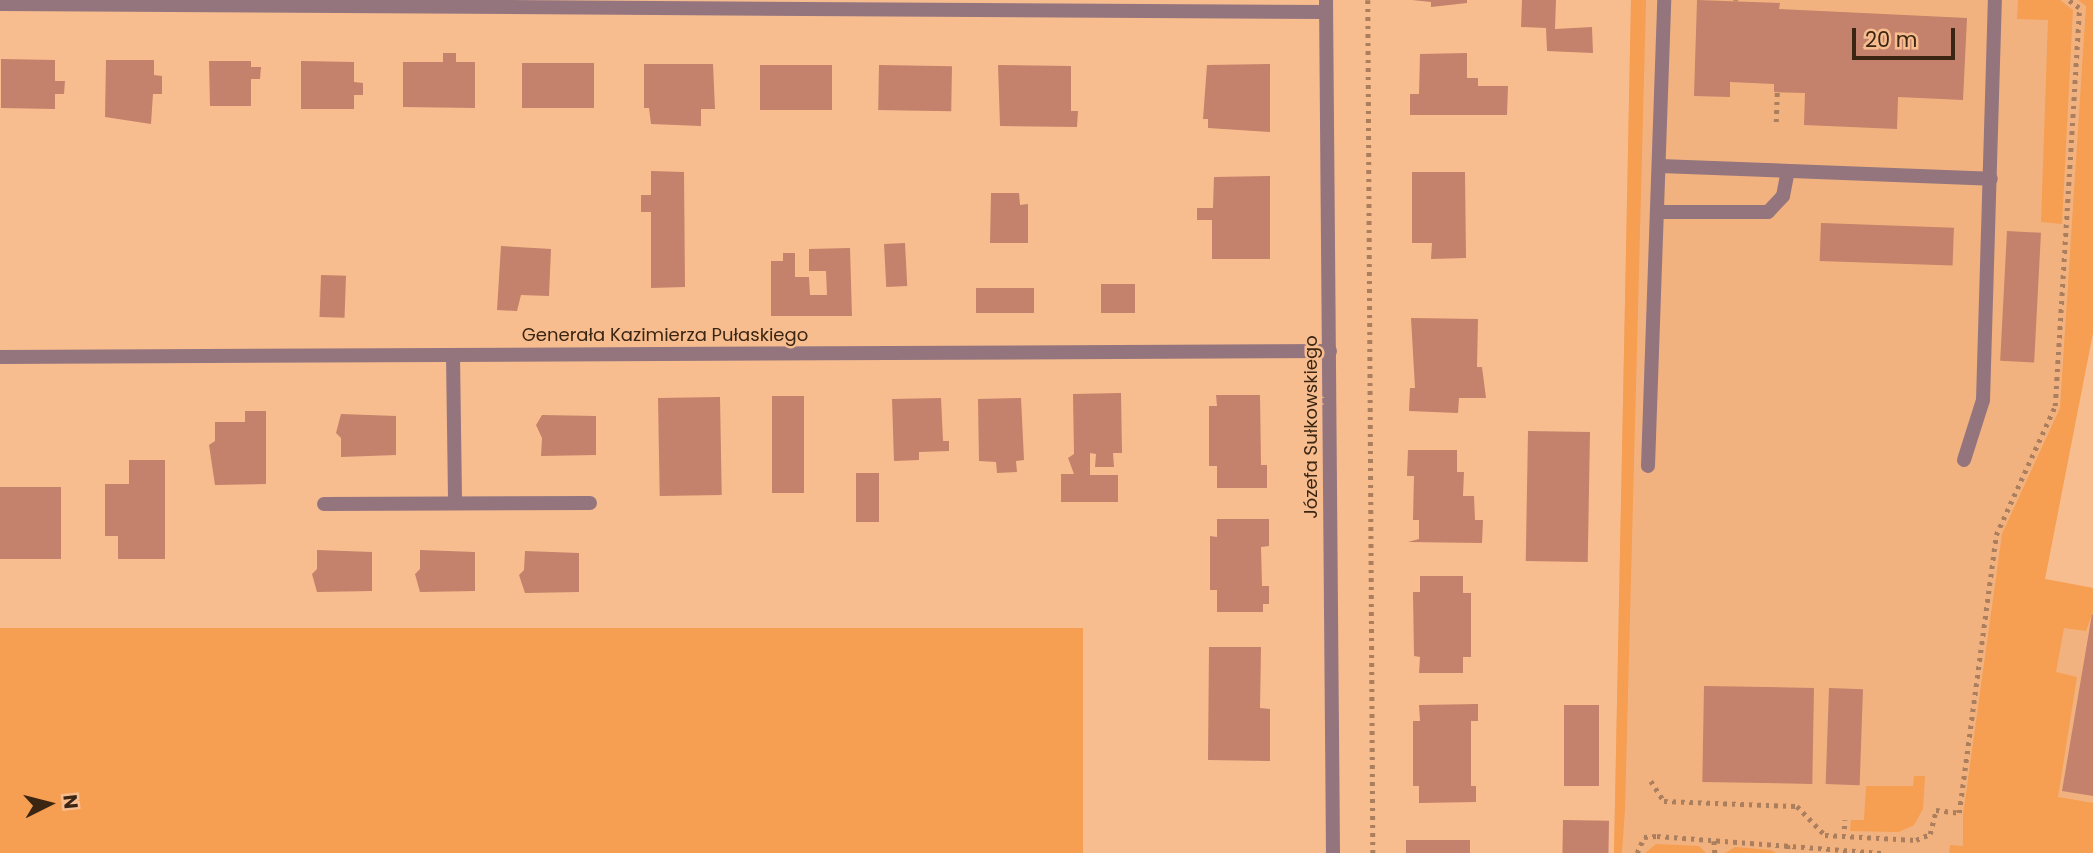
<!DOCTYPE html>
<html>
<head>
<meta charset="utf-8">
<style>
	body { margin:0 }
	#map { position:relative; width:2093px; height:853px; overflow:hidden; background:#f7bd8f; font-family:Poppins,sans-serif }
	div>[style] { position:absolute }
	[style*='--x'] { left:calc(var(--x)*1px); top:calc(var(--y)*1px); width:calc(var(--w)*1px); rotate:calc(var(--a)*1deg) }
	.built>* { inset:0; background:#f2b27f }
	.green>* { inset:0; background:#f69e51; transform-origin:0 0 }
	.building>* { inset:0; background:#c4816b; transform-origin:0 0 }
	.path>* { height:4.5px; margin-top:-2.25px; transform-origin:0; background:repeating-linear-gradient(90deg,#ab7f5d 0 3.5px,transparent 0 8.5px) }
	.lane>* { height:14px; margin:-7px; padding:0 7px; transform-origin:7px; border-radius:7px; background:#94757e }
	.street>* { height:14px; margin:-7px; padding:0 7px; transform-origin:7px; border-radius:7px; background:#94757e }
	span { translate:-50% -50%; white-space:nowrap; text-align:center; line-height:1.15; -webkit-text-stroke:5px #f7bd8f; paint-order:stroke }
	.street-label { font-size:18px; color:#3b2513 }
	.north { position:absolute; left:14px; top:769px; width:70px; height:70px; -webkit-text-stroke:5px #f7bd8f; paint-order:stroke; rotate:84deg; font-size:19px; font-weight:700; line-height:28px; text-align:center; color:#3b2513 }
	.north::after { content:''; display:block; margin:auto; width:24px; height:32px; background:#3b2513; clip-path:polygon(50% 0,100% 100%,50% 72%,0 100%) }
	.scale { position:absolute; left:1852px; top:28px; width:103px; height:32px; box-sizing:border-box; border:4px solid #3b2513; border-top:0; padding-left:9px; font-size:21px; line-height:24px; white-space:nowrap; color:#3b2513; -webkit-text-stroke:5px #f7bd8f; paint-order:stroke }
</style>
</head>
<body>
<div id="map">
	<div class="built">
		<div style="clip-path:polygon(1631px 0,2093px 0,2093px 326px,2045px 579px,2093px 588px,2093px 853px,1614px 853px)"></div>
	</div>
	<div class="green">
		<div style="clip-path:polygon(1631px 0,1646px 0,1625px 809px,1622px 853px,1614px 853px)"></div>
		<div style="clip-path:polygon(2018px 0,2060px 0,2073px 10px,2062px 224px,2041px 222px,2048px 20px,2017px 19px)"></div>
		<div style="clip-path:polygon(2078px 0,2093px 0,2093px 333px,2045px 579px,2093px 588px,2093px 612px,2086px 631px,2064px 628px,2056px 672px,2077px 677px,2058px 797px,2093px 803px,2093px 853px,1949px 853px,1950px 845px,1963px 846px,1963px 815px,2002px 534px,2060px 408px,2086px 6px)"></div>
		<div style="left:0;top:628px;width:1083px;height:225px"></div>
		<div style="clip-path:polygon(1914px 776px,1925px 776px,1923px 809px,1914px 825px,1899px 832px,1850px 831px,1851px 820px,1864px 820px,1866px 786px,1913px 786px)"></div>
		<div style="clip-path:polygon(1656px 844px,1699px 846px,1706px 853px,1645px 853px)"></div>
		<div style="clip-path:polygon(1735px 847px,1771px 850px,1776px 853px,1725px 853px)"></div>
	</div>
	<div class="building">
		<div style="clip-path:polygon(1412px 0,1467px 0,1467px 3px,1431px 7px,1431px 2px)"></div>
		<div style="clip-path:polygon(1522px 0,1556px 0,1555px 29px,1592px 27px,1593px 53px,1547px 51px,1546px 28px,1521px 27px)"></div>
		<div style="clip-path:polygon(1697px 0,1780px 3px,1779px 9px,1967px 18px,1963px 100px,1898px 97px,1897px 129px,1804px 125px,1805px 93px,1774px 92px,1774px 84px,1730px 82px,1730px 97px,1694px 96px)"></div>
		<div style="clip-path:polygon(443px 53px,456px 53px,456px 62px,475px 62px,475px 108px,403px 107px,403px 62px,443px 62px)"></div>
		<div style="clip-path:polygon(1467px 53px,1467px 78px,1478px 78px,1478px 86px,1508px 86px,1507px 115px,1410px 115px,1410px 94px,1419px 94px,1420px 54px)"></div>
		<div style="clip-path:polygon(1px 59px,55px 60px,55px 81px,65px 81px,64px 94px,55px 94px,55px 109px,1px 108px)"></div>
		<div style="clip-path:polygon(106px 60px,154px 60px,154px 75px,162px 76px,162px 94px,153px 94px,151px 124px,105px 117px)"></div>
		<div style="clip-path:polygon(209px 61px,251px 61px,251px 67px,261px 67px,260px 79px,251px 79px,251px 106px,210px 106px)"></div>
		<div style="clip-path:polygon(301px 61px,354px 62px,354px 82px,363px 83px,363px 95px,354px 95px,354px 109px,301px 109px)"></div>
		<div style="left:522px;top:63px;width:72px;height:45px"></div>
		<div style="clip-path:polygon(644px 64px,713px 64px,715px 109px,701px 109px,701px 126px,651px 124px,649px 108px,644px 108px)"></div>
		<div style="clip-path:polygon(1270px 64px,1270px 132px,1208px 128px,1208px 119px,1203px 119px,1207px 65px)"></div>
		<div style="left:760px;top:65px;width:72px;height:45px"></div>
		<div style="left:879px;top:65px;width:73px;height:45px;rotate:1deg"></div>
		<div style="clip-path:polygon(998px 65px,1071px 66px,1071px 111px,1078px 111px,1077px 127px,1000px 126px)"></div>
		<div style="clip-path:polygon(651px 171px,684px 172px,685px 287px,651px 288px,651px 212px,641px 212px,641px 195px,651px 195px)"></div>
		<div style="clip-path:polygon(1412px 172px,1465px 172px,1466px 258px,1431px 259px,1432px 243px,1412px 243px)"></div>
		<div style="clip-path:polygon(1270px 176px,1270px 259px,1212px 259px,1212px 220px,1197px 220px,1197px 208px,1213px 208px,1214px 177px)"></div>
		<div style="clip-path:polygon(991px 193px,1019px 193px,1020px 205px,1028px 204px,1028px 243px,990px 243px)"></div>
		<div style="left:1821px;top:223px;width:133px;height:38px;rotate:2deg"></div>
		<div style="left:2007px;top:231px;width:34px;height:130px;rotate:3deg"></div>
		<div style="left:905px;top:243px;width:43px;height:21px;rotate:87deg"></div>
		<div style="clip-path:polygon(501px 246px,551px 249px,549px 296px,521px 295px,517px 311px,497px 310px)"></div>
		<div style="clip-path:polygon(850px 248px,852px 316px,771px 316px,771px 261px,783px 261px,783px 253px,795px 253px,795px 277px,809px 277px,810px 295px,827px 295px,826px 271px,809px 271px,809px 249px)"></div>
		<div style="left:321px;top:275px;width:25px;height:42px;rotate:2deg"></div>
		<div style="left:1101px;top:284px;width:34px;height:29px"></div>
		<div style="left:976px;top:288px;width:58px;height:25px"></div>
		<div style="clip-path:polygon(1411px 318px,1478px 319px,1477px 367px,1482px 367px,1486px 398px,1459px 398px,1458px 413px,1409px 411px,1410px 388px,1415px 388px)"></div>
		<div style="clip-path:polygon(1121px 393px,1122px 453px,1113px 453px,1114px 467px,1095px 467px,1096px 454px,1090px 453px,1090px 475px,1118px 475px,1118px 502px,1061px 502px,1061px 474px,1074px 474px,1068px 458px,1074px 454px,1073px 394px)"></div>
		<div style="clip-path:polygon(1216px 395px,1260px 395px,1261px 465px,1267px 465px,1267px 488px,1217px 488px,1217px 466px,1209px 466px,1209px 406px,1217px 406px)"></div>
		<div style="left:772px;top:396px;width:32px;height:97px"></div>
		<div style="left:720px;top:397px;width:98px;height:62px;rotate:89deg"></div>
		<div style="clip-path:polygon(941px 398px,943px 441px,949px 441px,949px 451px,919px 452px,919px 460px,894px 461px,892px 399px)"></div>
		<div style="clip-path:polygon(1021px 398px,1024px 460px,1016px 461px,1017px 472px,997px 473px,996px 462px,979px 461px,978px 399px)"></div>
		<div style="clip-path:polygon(245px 411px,266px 411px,266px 484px,215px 485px,209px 445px,215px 441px,215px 422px,245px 422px)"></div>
		<div style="clip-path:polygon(341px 414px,396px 416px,396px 455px,341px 457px,341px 438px,336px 433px)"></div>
		<div style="clip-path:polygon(542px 415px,596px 416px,596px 455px,541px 456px,542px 438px,536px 425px)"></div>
		<div style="left:1528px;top:431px;width:62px;height:130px;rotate:1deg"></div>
		<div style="clip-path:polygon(1408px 450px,1457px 450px,1457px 472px,1464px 472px,1463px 496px,1474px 496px,1475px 520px,1483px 520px,1482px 543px,1408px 542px,1419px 539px,1419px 520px,1413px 520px,1414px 476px,1407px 476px)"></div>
		<div style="clip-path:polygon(129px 460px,165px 460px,165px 559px,118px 559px,118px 536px,105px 536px,105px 484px,129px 484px)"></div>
		<div style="left:856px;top:473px;width:23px;height:49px"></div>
		<div style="left:0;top:487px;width:61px;height:72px"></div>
		<div style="clip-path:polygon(1217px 519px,1269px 519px,1269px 546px,1261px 547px,1262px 586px,1269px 586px,1269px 604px,1263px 604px,1263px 612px,1217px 612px,1217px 590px,1210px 590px,1210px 536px,1217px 537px)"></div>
		<div style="clip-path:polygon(317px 550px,372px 552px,372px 591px,317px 592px,312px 574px,317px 569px)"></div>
		<div style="clip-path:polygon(420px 550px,475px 552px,475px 591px,420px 592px,415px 574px,420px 569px)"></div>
		<div style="clip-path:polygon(525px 551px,579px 553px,579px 592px,525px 593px,519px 575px,524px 570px)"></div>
		<div style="clip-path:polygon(1420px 576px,1463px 576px,1463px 593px,1471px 593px,1471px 657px,1463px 657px,1463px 673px,1419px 673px,1420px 657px,1414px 656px,1413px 592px,1420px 592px)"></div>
		<div style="clip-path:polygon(2092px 614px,2093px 615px,2093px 796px,2062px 791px)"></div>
		<div style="clip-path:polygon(1209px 647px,1261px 647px,1260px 708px,1270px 709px,1270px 761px,1208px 760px)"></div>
		<div style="left:1704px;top:686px;width:110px;height:96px;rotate:1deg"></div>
		<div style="left:1829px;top:688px;width:34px;height:96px;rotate:2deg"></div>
		<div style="clip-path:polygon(1478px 704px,1478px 721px,1471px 721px,1471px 786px,1476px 786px,1476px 802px,1419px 803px,1419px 786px,1413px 786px,1413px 721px,1420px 721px,1419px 705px)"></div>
		<div style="left:1564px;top:705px;width:35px;height:81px"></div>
		<div style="left:1563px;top:820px;width:46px;height:33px;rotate:1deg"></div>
		<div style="left:1406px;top:840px;width:64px;height:13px"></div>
	</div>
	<div class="path">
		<div style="--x:1368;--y:0;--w:853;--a:89.66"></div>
		<div style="--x:1736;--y:0;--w:1;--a:90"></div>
		<div style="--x:1776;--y:122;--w:30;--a:-88"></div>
		<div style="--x:1651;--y:781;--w:24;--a:57"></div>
		<div style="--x:1664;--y:801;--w:133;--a:2.2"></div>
		<div style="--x:1797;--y:806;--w:40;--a:46"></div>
		<div style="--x:1825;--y:835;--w:91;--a:3.1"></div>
		<div style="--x:1916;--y:840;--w:15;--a:-23"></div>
		<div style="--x:1930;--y:834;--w:25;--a:-76"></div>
		<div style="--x:1936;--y:810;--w:23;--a:7"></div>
		<div style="--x:1959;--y:813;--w:280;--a:-82.4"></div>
		<div style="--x:1996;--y:535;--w:142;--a:-65.4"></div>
		<div style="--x:2055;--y:406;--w:399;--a:-86.5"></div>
		<div style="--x:2079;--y:8;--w:14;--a:-144"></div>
		<div style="--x:1844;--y:829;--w:9;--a:-84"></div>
		<div style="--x:1714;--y:841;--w:12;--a:85"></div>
		<div style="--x:1788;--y:845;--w:8;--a:90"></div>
		<div style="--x:1637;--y:853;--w:17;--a:-66"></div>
		<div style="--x:1644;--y:837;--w:13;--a:-4"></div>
		<div style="--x:1657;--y:836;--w:225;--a:4.3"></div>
	</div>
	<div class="lane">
		<div style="--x:1660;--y:166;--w:331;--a:2.2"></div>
		<div style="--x:1658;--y:212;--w:110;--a:0"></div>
		<div style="--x:1768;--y:212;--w:22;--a:-47"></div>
		<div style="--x:1783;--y:196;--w:25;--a:-79"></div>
		<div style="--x:1964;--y:460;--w:63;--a:-72.4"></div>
		<div style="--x:1983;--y:400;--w:400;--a:-88.3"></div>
		<div style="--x:1648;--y:466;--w:466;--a:-88"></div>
	</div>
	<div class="street">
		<div style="--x:1326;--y:0;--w:853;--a:89.53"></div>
		<div style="--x:0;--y:4;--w:1325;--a:0.35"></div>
		<div style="--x:453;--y:355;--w:148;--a:89.2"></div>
		<div style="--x:0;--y:357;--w:1330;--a:-0.26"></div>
		<div style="--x:324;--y:504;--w:266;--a:-0.2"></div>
	</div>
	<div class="street-label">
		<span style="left:665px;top:335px">Generała Kazimierza Pułaskiego</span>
		<span style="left:1311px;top:427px;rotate:-90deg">Józefa Sułkowskiego</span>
	</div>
	<div class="north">N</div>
	<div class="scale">20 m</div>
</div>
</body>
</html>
